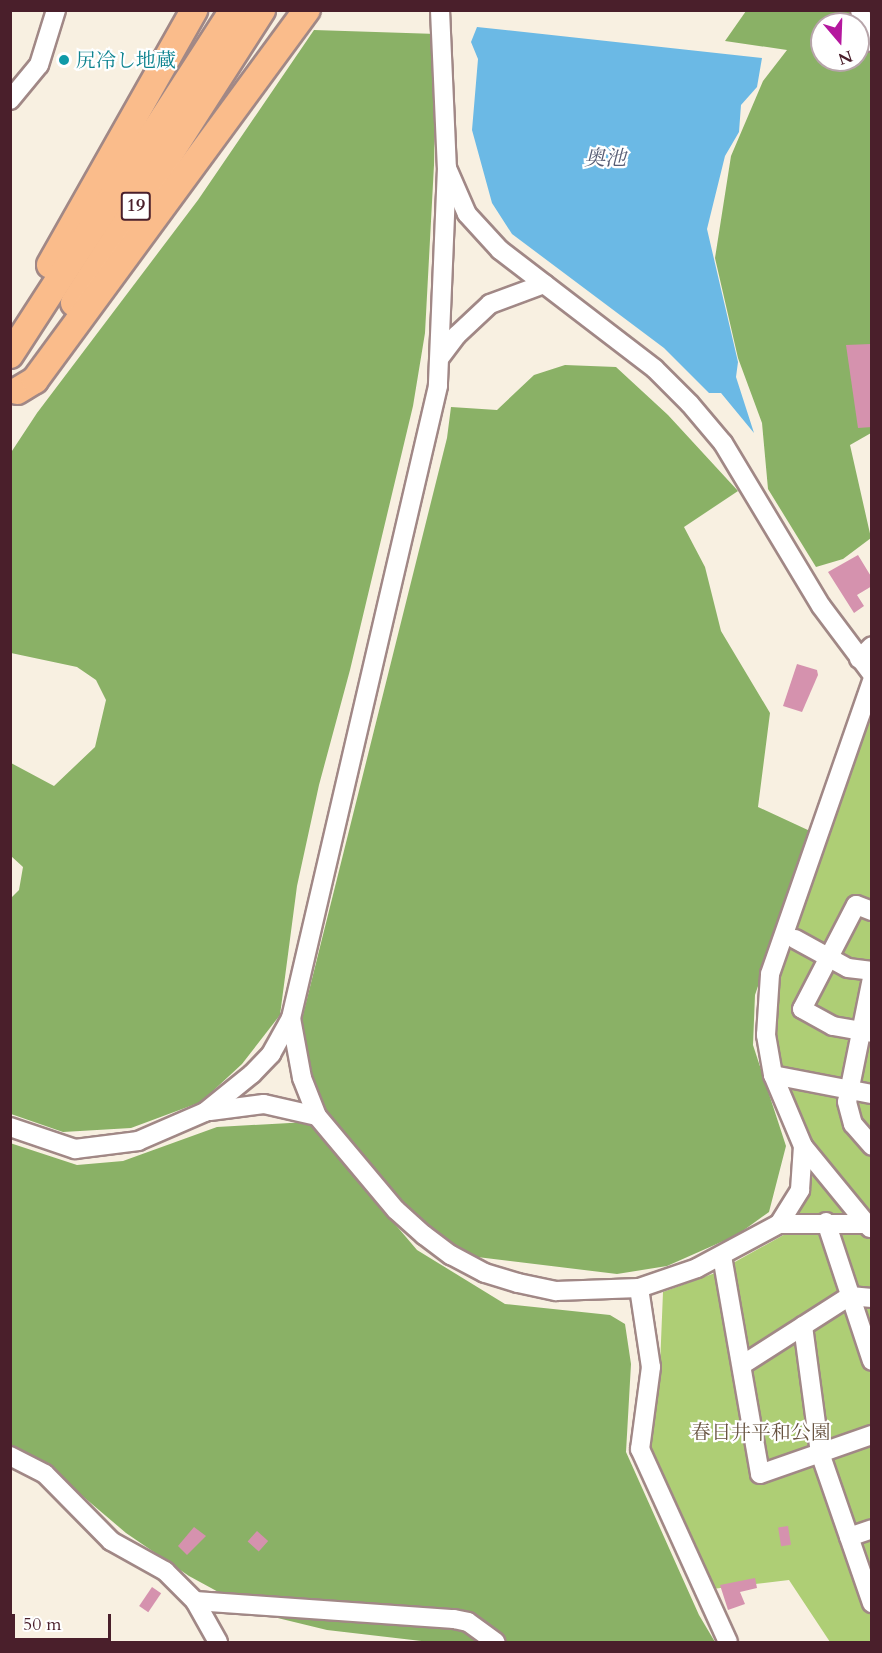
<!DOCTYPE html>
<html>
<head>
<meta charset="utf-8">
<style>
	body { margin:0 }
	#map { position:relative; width:882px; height:1653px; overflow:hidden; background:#f8f0e1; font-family:Cardo,"Noto Serif JP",serif }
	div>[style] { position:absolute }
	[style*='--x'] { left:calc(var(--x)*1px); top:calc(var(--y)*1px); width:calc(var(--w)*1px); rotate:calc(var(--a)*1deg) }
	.green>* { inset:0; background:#aece75 }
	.forest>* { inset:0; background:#8ab166 }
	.water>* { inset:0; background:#6bb9e5 }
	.building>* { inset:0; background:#d592ae; transform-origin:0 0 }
	.roads { filter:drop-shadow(2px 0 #a18886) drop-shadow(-2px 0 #a18886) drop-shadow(0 2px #a18886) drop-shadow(0 -2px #a18886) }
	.minor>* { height:18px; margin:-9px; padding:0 9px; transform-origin:9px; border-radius:9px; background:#fff }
	.highway>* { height:26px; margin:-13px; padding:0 13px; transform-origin:13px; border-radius:13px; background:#fabc8b }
	.dots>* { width:16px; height:16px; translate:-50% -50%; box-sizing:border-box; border:3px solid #fff; border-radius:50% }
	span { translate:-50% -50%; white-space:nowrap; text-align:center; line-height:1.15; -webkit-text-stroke:4.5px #fff; paint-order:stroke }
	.shield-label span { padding:2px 4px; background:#fff; border:2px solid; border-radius:4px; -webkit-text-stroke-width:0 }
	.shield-label { font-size:18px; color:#4a1f2b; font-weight:700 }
	.culture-label { font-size:20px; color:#0d838f }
	.left { translate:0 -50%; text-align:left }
	.park-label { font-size:20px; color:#685441 }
	.water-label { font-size:21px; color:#575d75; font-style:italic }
	.frame { position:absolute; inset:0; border:12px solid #4a1f2b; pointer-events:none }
	.north { position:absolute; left:810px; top:12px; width:60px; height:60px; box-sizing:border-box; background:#fff; border:2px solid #b7a5aa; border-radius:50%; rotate:161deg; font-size:16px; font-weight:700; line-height:24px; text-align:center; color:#4a1f2b }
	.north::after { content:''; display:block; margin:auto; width:21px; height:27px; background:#b5179e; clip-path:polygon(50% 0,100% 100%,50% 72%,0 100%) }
	.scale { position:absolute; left:12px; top:1614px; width:99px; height:27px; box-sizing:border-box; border:3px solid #4a1f2b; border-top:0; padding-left:8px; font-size:18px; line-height:21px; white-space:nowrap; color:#4a1f2b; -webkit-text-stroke:4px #fff; paint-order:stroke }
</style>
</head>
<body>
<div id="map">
	<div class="green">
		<div style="clip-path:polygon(871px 703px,871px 1642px,830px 1642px,789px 1580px,712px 1589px,648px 1449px,660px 1366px,663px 1292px,715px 1273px,789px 1232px,808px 1192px,812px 1143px,778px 1068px,773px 1032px,777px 983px)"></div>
	</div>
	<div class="forest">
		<div style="clip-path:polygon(evenodd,746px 11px,871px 11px,871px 433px,850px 445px,871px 538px,843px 559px,816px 567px,768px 489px,762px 423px,738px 358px,715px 258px,731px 156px,763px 81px,787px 50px,725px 41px,746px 11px,822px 24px,858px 24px,858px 60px,822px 60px,822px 24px)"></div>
		<div style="clip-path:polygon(314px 30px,437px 34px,434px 165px,425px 333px,413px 406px,350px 670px,319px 785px,297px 886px,280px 1015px,242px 1064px,201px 1102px,131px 1128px,63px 1132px,11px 1114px,11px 898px,19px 890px,23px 867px,11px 856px,11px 763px,54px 786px,95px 747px,106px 700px,96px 680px,77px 667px,11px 653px,10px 454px,37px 413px,198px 200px)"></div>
		<div style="clip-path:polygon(565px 365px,616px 367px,668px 415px,738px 491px,684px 527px,705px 567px,721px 631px,770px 713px,758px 807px,810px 831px,755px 995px,753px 1045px,786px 1146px,769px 1212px,737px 1235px,667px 1266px,617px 1274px,469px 1256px,398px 1201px,321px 1109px,307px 1065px,301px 1023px,447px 438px,451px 407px,497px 410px,534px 375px)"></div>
		<div style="clip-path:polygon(308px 1122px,417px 1250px,505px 1304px,610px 1315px,625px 1324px,631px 1364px,626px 1452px,699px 1615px,715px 1642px,430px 1642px,327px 1630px,257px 1613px,189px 1576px,126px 1533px,59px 1476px,11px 1445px,10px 1143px,77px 1165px,123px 1161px,217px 1127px)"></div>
	</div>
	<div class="water">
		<div style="clip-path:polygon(477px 27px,762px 58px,757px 87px,741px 105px,739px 132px,725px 156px,707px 229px,738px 362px,736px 377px,754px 433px,721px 393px,709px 393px,664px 348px,512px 234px,492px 203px,472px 130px,478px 59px,471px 42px)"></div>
	</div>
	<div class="building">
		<div style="clip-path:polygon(871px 344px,872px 427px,858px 428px,846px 345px)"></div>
		<div style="clip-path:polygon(858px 555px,872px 578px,872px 586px,857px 595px,864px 606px,854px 613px,828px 572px)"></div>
		<div style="clip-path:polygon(797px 664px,817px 670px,818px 675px,802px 712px,783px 706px)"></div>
		<div style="left:788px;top:1526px;width:19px;height:10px;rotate:81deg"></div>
		<div style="clip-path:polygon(194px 1527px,206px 1536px,187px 1555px,178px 1546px)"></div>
		<div style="left:257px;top:1531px;width:15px;height:14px;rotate:42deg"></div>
		<div style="clip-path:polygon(755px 1578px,757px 1588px,740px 1592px,745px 1604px,728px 1610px,720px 1585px)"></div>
		<div style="left:152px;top:1587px;width:11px;height:23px;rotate:34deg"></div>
	</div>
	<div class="roads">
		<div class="minor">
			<div style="--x:440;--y:10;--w:158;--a:87.5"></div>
			<div style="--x:447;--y:168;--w:50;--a:66.5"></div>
			<div style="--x:467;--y:214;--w:49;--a:47.5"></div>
			<div style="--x:500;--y:250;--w:195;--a:37.5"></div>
			<div style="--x:655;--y:369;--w:49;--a:45"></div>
			<div style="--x:690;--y:404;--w:51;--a:49.8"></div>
			<div style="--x:723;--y:443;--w:190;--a:59"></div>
			<div style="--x:821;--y:606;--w:85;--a:53.1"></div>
			<div style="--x:860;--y:10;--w:32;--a:77"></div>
			<div style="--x:867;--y:41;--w:5;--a:11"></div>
			<div style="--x:10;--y:100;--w:45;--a:-50.4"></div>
			<div style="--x:39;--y:65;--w:58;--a:-72.8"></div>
			<div style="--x:447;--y:168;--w:218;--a:92.4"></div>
			<div style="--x:438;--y:386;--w:649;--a:103.09"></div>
			<div style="--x:291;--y:1018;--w:61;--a:79.6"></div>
			<div style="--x:302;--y:1078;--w:41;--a:68.5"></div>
			<div style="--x:317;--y:1116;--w:123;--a:50"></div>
			<div style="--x:396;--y:1210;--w:38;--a:42"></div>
			<div style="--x:424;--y:1235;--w:34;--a:37"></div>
			<div style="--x:451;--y:1255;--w:38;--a:28"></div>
			<div style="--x:485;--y:1273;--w:34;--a:17"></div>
			<div style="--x:518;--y:1283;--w:39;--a:12"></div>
			<div style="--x:556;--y:1291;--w:83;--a:-2.1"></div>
			<div style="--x:639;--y:1288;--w:61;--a:-19"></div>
			<div style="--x:697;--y:1268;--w:93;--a:-28.2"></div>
			<div style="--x:779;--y:1224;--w:87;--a:0"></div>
			<div style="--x:441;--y:356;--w:26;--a:-53"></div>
			<div style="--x:457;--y:335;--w:45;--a:-43.2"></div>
			<div style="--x:490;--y:304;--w:58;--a:-20.3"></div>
			<div style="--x:859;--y:659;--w:18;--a:-45"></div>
			<div style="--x:872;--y:911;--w:17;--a:-159"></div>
			<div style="--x:856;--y:905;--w:117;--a:117.4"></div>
			<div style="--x:802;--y:1009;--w:35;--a:29"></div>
			<div style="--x:833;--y:1026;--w:40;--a:10"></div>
			<div style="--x:795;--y:939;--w:60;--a:28.7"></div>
			<div style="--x:848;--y:968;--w:24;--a:7"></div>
			<div style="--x:872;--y:978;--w:126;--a:101.4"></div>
			<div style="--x:847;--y:1102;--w:23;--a:75"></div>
			<div style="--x:853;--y:1124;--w:29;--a:49"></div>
			<div style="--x:773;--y:1075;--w:101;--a:10.9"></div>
			<div style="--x:210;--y:1111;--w:54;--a:-7.4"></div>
			<div style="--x:264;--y:1104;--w:54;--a:12.8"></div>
			<div style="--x:10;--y:1127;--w:69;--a:18.7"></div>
			<div style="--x:75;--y:1149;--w:64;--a:-7.2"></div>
			<div style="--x:138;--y:1141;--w:73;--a:-23.4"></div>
			<div style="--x:205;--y:1112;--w:60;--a:-39"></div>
			<div style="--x:252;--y:1074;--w:28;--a:-46"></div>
			<div style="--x:271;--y:1054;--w:41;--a:-60.9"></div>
			<div style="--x:826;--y:1222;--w:146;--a:71.7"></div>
			<div style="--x:779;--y:1224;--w:40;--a:-58"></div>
			<div style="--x:800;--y:1190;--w:44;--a:-86.1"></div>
			<div style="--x:870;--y:1228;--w:106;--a:-129.3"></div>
			<div style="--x:803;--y:1146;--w:77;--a:-112.9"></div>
			<div style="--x:773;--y:1075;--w:41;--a:-99.9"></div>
			<div style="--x:766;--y:1035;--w:61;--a:-86.2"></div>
			<div style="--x:770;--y:974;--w:310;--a:-70.8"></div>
			<div style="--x:722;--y:1256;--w:221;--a:80.1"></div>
			<div style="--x:760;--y:1474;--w:119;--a:-19.2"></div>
			<div style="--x:639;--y:1288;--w:80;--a:81.4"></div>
			<div style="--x:651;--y:1367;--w:83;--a:97.6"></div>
			<div style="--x:640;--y:1449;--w:212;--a:65.5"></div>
			<div style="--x:803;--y:1326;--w:128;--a:82.4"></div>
			<div style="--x:820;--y:1453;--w:159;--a:70.9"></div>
			<div style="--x:742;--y:1365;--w:128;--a:-32.6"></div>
			<div style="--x:850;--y:1296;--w:22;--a:5"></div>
			<div style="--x:10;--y:1456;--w:39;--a:27"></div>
			<div style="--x:45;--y:1474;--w:94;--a:45.4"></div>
			<div style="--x:111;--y:1541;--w:62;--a:29.1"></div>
			<div style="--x:165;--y:1571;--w:42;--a:45"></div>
			<div style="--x:195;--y:1601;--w:47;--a:60.7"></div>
			<div style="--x:849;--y:1537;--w:24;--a:-19"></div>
			<div style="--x:195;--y:1601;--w:260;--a:4"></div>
			<div style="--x:454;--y:1619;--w:14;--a:12"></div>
			<div style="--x:468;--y:1622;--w:34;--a:36"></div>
		</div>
		<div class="highway">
			<div style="--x:50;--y:265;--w:293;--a:-60.5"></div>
			<div style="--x:74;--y:303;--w:348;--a:-57.3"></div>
			<div style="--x:10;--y:355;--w:411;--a:-57.1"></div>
			<div style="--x:17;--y:391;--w:21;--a:-31"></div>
			<div style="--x:35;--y:380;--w:459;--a:-53.7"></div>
		</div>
	</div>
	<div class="dots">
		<div style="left:64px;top:60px;background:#0f9aa8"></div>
	</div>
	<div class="shield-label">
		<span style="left:136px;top:206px">19</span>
	</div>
	<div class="culture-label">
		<span class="left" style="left:76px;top:60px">尻冷し地蔵</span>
	</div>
	<div class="park-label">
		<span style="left:761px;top:1432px">春日井平和公園</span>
	</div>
	<div class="water-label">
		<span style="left:605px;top:159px">奥池</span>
	</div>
	<div class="frame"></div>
	<div class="north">N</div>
	<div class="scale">50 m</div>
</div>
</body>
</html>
